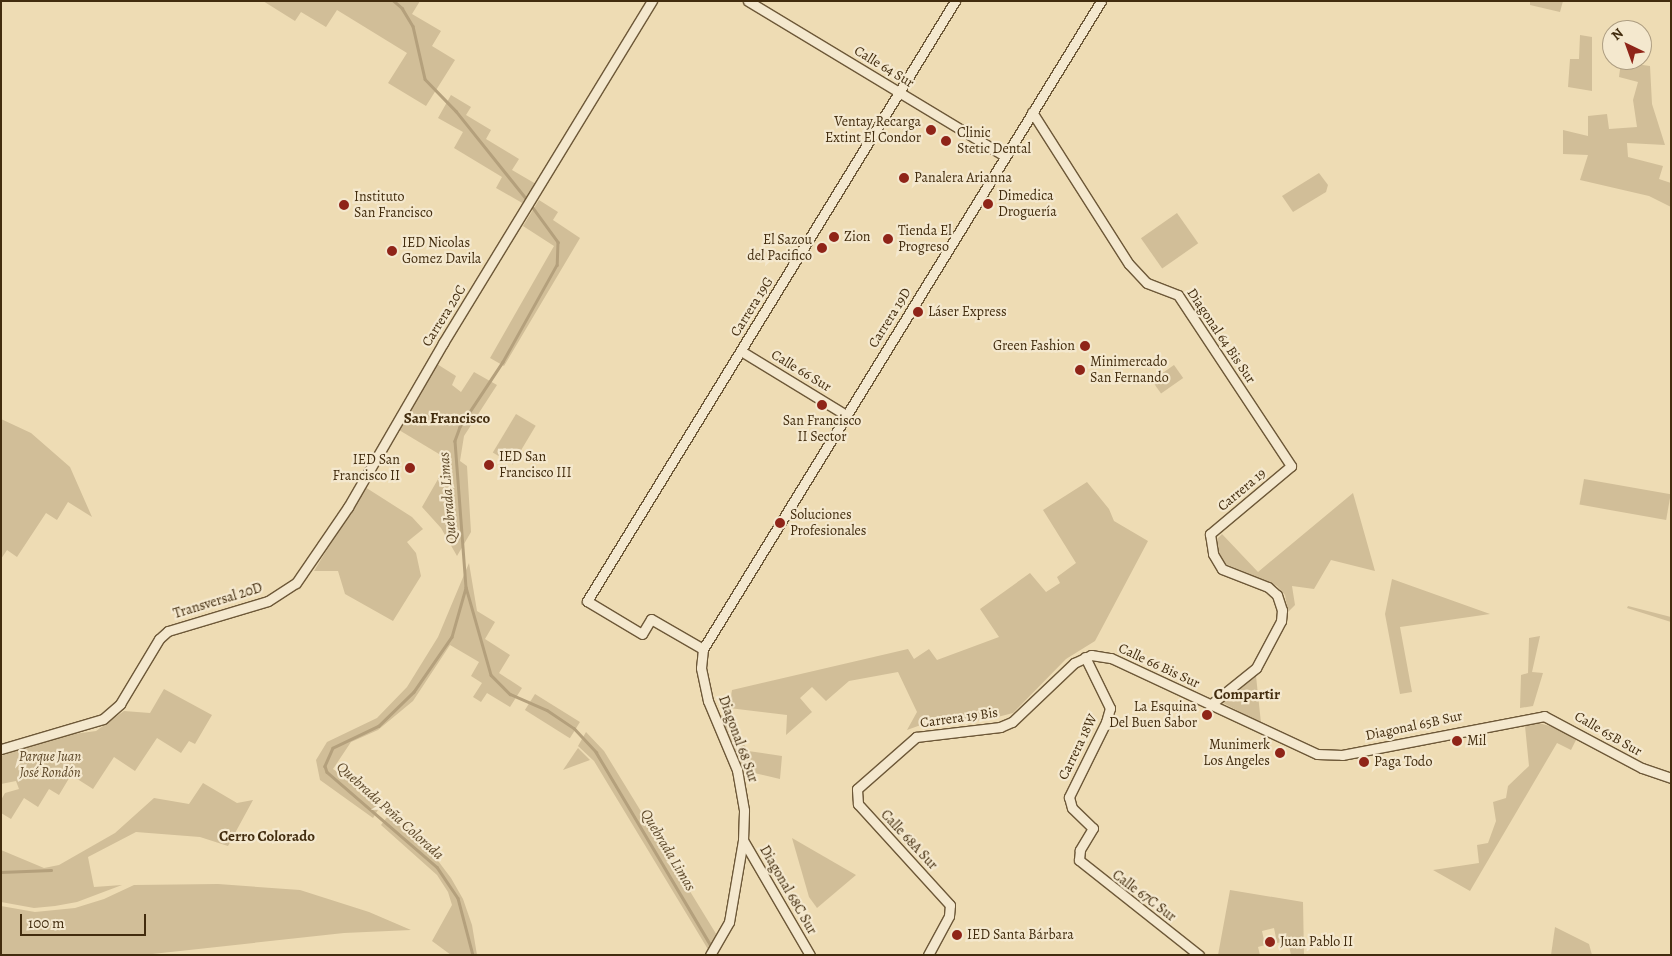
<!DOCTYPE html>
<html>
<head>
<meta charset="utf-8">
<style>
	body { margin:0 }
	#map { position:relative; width:1672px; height:956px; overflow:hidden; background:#eedcb4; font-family:Alegreya,serif }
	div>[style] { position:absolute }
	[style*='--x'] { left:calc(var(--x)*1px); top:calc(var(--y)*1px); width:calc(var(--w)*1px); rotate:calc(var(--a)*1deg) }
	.green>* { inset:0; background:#d1be98; transform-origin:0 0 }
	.stream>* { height:2.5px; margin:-1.25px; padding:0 1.25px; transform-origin:1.25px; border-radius:1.25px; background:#b4a07c }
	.roads { filter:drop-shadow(1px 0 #6d5838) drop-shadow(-1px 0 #6d5838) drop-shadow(0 1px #6d5838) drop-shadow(0 -1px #6d5838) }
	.minor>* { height:9px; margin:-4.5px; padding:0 4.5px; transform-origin:4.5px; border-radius:4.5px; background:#f4e8ce }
	.dots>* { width:14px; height:14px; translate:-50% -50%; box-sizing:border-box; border:2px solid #f4e8ce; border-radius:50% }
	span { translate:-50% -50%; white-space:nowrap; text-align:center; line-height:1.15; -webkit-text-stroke:4.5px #f4e8ce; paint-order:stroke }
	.street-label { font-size:14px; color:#422c0e }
	.poi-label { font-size:14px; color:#422c0e }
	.right { translate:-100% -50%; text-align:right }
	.left { translate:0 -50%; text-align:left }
	.park-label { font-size:14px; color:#5f492a; font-style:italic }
	.neighbourhood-label { font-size:15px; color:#422c0e; font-weight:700 }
	.water-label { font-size:15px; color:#5e492a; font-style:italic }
	.frame { position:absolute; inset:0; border:2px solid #422c0e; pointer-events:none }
	.north { position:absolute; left:1602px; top:20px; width:50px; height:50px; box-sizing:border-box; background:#f4e8ce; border:1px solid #ad9d81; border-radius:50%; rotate:318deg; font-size:14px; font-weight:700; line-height:20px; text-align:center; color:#422c0e }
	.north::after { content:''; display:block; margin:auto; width:18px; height:22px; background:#8f2418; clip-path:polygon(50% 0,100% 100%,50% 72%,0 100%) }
	.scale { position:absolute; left:20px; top:914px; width:126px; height:22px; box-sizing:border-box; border:2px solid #422c0e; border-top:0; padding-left:6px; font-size:15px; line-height:18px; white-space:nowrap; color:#422c0e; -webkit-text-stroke:4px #f4e8ce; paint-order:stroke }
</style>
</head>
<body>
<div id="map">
	<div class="green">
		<div style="clip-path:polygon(263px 1px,420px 1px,412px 14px,441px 31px,432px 46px,455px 60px,426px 106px,388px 83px,407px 53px,337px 10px,326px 27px,301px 12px,295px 21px)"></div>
		<div style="clip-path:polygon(1530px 1px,1563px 1px,1560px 12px,1530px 5px)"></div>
		<div style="clip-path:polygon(1580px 35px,1592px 37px,1592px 91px,1568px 87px,1570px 59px,1579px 59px)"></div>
		<div style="clip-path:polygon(1621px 62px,1650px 66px,1652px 104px,1665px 145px,1627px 143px,1628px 157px,1663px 166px,1659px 179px,1671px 183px,1671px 207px,1649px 196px,1580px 180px,1588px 155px,1563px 154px,1563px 130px,1588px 136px,1588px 116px,1607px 114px,1609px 129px,1637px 127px,1633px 100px,1638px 82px,1619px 77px)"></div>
		<div style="clip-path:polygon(451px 95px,471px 107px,466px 115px,491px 130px,486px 139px,519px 159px,512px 170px,536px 184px,524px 204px,496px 188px,502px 177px,454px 148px,463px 132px,438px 118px)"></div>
		<div style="clip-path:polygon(1319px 173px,1328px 185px,1326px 192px,1293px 212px,1282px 196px)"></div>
		<div style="clip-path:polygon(539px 200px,558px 212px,553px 220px,580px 238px,504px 366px,490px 358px,554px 246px,523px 226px)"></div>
		<div style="left:1177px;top:213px;width:37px;height:44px;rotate:55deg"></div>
		<div style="clip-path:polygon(437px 364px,456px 376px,452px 385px,461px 392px,474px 372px,497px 385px,464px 436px,460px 461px,467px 466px,471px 532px,457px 556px,441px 528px,422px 507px,449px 460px,399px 430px)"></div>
		<div style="left:1174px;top:365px;width:16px;height:27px;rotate:55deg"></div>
		<div style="left:516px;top:414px;width:23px;height:45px;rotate:31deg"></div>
		<div style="clip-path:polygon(1px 419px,31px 433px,70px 467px,92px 517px,68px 502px,57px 520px,46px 513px,17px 557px,7px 550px,1px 559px)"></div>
		<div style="left:1584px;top:479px;width:88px;height:26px;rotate:10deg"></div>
		<div style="clip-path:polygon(1087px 482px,1109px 509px,1114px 521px,1148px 541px,1095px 641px,1066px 659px,1013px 713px,986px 720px,929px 722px,907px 730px,917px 712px,898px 672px,849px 681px,826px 701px,812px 687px,800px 698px,812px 712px,786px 735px,787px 715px,729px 708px,732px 690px,908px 649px,914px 659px,929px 649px,937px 660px,999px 637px,980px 609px,1030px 573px,1046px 592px,1060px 583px,1057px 577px,1076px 563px,1043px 510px)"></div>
		<div style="clip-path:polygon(365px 487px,412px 517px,423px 529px,407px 542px,416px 553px,421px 576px,393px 621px,345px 594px,338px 571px,314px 571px)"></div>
		<div style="clip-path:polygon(1353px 493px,1375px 571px,1331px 560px,1314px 589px,1292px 586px,1295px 605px,1288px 612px,1285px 595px,1277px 586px,1223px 563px,1218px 554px,1215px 541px,1222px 534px,1258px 572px)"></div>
		<div style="clip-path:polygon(469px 563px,477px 611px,495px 622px,485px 639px,510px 655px,499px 673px,522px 688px,510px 707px,487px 693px,481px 702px,473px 697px,482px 683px,471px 676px,479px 662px,450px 645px,413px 701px,378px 730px,351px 742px,333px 769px,358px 786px,357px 791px,381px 805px,373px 818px,320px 780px,316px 760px,327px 742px,377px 718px,407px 687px,438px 637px)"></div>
		<div style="clip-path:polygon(1392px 579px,1490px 614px,1400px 627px,1412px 692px,1400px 694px,1385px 614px)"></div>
		<div style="clip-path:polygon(1628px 606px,1671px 617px,1671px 622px,1627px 608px)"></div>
		<div style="clip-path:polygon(1540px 636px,1532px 672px,1543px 673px,1533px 706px,1520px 708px,1521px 675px,1528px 673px,1529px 638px)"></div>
		<div style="clip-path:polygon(1256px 676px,1261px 723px,1223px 703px)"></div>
		<div style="clip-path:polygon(164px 689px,212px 715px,195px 744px,189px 741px,181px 753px,157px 738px,135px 771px,114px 757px,93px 789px,71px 775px,59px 795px,49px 789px,38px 807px,24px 798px,11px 819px,1px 813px,1px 800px,5px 793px,19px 789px,16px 781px,1px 784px,1px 756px,59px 736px,96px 731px,124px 711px,150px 713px)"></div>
		<div style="left:535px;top:694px;width:53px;height:19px;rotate:32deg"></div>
		<div style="clip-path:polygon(717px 715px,728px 716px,748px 751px,782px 756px,780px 779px,741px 770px,740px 759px)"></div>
		<div style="clip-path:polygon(1539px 723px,1560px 729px,1576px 740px,1571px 750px,1557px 743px,1470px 891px,1433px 870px,1479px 863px,1477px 845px,1488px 843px,1496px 821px,1493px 802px,1506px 798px,1508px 786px,1529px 766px,1525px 726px)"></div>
		<div style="clip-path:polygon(586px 732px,604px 751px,718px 937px,709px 951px,594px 761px,578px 746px)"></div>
		<div style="clip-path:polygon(578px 748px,590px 760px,563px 770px)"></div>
		<div style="clip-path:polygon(203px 783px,237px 803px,253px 800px,228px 846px,200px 837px,136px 832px,88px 857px,94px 887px,122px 885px,77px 902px,55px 906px,34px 908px,1px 902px,1px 850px,44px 868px,59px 865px,115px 833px,154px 798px,189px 804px)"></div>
		<div style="clip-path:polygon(391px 812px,420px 837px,451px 878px,463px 899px,472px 925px,477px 955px,451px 955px,432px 941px,452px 905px,448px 892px,437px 875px,381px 825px)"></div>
		<div style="clip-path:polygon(792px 838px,856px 875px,817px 908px,809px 897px)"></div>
		<div style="clip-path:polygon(218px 884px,300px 890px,369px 912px,411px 930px,344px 933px,143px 955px,1px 955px,1px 906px,35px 912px,75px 908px,104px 899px,134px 885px)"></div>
		<div style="clip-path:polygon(1230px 890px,1303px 902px,1304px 955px,1291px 955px,1288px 941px,1277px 943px,1274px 928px,1262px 931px,1265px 945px,1258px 947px,1260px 955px,1218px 955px)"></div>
		<div style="clip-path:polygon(1555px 927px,1589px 944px,1592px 955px,1551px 955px)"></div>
	</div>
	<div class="stream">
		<div style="--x:394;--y:1;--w:11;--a:41"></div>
		<div style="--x:402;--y:8;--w:21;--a:59"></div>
		<div style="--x:413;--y:26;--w:54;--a:77.2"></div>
		<div style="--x:425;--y:79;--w:45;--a:45.9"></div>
		<div style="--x:456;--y:111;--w:115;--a:51.3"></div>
		<div style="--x:531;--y:205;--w:46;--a:53.9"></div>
		<div style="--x:558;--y:242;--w:23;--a:92"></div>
		<div style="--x:557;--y:265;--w:111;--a:119.1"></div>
		<div style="--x:503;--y:362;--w:78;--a:123.5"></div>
		<div style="--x:460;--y:427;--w:15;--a:110"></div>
		<div style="--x:455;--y:441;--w:146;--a:85.7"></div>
		<div style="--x:466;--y:587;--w:91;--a:74.1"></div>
		<div style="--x:491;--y:675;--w:27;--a:45"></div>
		<div style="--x:510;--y:694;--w:40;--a:23.4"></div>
		<div style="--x:547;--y:710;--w:32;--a:34"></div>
		<div style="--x:574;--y:728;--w:33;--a:47"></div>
		<div style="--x:596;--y:752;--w:226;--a:59.3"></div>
		<div style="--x:466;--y:588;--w:51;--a:105.9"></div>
		<div style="--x:452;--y:637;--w:67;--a:124.6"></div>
		<div style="--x:414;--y:692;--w:49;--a:135.8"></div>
		<div style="--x:379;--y:726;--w:51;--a:154.4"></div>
		<div style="--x:333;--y:748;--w:20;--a:114"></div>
		<div style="--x:325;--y:766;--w:6;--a:72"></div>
		<div style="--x:327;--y:772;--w:145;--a:40.8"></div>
		<div style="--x:437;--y:867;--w:37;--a:56"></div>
		<div style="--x:458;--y:898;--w:59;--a:75.3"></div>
		<div style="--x:1;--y:872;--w:50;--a:-2.3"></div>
	</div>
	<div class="roads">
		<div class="minor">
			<div style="--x:748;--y:1;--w:300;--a:31.1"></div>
			<div style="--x:1032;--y:112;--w:180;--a:57.5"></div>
			<div style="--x:1129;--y:264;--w:26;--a:47"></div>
			<div style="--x:1147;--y:283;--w:33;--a:21"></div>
			<div style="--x:1178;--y:295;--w:205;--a:56.5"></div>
			<div style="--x:1291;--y:466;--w:106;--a:140"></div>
			<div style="--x:1210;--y:534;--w:20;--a:81"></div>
			<div style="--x:1213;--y:554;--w:17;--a:59"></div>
			<div style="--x:1222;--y:569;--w:49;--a:21.4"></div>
			<div style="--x:1268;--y:587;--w:12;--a:42"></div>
			<div style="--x:1277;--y:595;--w:16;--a:72"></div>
			<div style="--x:1282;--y:610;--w:11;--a:95"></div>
			<div style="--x:1281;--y:621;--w:53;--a:118"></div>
			<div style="--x:1256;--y:668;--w:59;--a:141.2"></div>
			<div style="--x:741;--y:351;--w:123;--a:31.4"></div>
			<div style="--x:703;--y:649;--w:60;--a:-150"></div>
			<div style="--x:651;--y:619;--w:17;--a:121"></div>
			<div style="--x:642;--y:634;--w:64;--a:-149"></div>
			<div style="--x:587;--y:601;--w:704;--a:-58.48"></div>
			<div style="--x:1085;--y:657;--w:57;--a:63.9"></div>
			<div style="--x:1110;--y:708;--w:15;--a:106"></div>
			<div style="--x:1106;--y:722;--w:84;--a:116.3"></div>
			<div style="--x:1069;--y:797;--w:11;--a:75"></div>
			<div style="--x:1072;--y:808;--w:29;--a:44"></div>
			<div style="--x:1093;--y:828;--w:26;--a:121"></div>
			<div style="--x:1080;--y:850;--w:10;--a:96"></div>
			<div style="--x:1079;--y:860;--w:153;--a:38.4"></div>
			<div style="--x:1;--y:749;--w:106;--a:-16.4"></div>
			<div style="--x:103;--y:719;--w:23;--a:-41"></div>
			<div style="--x:120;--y:704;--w:76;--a:-59"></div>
			<div style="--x:159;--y:639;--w:12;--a:-42"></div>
			<div style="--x:168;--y:631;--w:104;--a:-16.7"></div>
			<div style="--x:268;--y:601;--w:33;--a:-33"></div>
			<div style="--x:296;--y:583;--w:92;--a:-55.6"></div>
			<div style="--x:348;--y:507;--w:190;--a:-59.9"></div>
			<div style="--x:443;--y:343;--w:401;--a:-58.6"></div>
			<div style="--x:743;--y:840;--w:133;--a:59.8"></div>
			<div style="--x:710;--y:955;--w:38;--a:-60"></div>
			<div style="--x:729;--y:922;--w:83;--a:-80.3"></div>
			<div style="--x:743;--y:840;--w:30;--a:-88"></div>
			<div style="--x:744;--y:810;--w:41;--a:-99.9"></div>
			<div style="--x:737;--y:770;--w:75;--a:-112.8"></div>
			<div style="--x:708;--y:701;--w:34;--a:-102"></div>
			<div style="--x:701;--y:668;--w:19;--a:-84"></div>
			<div style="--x:703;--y:649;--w:760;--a:-58.44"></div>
			<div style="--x:928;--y:955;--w:44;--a:-61.7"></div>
			<div style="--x:949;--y:916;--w:11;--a:-85"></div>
			<div style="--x:950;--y:905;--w:137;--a:-132.3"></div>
			<div style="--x:858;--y:804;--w:15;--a:-94"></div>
			<div style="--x:857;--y:789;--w:79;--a:-41.4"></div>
			<div style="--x:916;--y:737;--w:85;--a:-6.8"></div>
			<div style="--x:1000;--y:727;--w:13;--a:-23"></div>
			<div style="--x:1012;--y:722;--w:86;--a:-43.6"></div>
			<div style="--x:1074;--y:663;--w:19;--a:-25"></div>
			<div style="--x:1091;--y:655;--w:20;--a:9"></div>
			<div style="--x:1111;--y:658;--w:227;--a:25"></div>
			<div style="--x:1317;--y:754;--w:25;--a:2"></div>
			<div style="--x:1342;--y:755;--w:206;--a:-10.9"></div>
			<div style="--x:1544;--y:716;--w:111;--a:28"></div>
			<div style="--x:1642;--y:768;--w:31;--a:19"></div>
		</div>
	</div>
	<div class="dots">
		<div style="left:931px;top:130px;background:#8f2418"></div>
		<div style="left:946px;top:141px;background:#8f2418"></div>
		<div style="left:904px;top:178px;background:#8f2418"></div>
		<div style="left:988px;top:204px;background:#8f2418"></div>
		<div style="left:344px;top:205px;background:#8f2418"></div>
		<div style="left:834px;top:237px;background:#8f2418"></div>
		<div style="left:888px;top:239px;background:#8f2418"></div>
		<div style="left:822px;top:248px;background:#8f2418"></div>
		<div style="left:392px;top:251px;background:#8f2418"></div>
		<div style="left:918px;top:312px;background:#8f2418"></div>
		<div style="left:1085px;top:346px;background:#8f2418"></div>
		<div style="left:1080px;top:370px;background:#8f2418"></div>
		<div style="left:822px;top:405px;background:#8f2418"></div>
		<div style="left:489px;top:465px;background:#8f2418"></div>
		<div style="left:410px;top:468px;background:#8f2418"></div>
		<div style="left:780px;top:523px;background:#8f2418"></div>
		<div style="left:1207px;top:715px;background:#8f2418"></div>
		<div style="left:1457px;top:741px;background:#8f2418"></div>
		<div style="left:1280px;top:753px;background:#8f2418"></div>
		<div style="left:1364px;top:762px;background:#8f2418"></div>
		<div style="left:957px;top:935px;background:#8f2418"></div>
		<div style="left:1270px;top:942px;background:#8f2418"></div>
	</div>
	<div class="street-label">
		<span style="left:884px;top:67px;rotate:31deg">Calle 64 Sur</span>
		<span style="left:752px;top:307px;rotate:-58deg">Carrera 19G</span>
		<span style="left:444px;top:316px;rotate:-58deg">Carrera 20C</span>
		<span style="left:890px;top:318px;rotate:-58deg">Carrera 19D</span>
		<span style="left:1221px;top:336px;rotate:56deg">Diagonal 64 Bis Sur</span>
		<span style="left:801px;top:371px;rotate:31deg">Calle 66 Sur</span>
		<span style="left:1242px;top:490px;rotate:-40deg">Carrera 19</span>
		<span style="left:218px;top:601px;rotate:-17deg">Transversal 20D</span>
		<span style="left:1159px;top:666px;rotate:25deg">Calle 66 Bis Sur</span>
		<span style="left:959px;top:718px;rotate:-8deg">Carrera 19 Bis</span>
		<span style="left:1414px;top:726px;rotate:-12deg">Diagonal 65B Sur</span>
		<span style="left:1608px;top:734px;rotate:30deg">Calle 65B Sur</span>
		<span style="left:738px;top:739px;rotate:70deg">Diagonal 68 Sur</span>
		<span style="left:1078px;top:747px;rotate:-64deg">Carrera 18W</span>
		<span style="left:909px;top:840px;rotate:47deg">Calle 68A Sur</span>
		<span style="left:788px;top:890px;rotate:60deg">Diagonal 68C Sur</span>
		<span style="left:1144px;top:896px;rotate:37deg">Calle 67C Sur</span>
	</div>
	<div class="poi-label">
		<span class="right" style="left:921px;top:130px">Ventay Recarga<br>Extint El Condor</span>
		<span class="left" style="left:957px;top:141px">Clinic<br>Stetic Dental</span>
		<span class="left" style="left:914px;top:178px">Panalera Arianna</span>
		<span class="left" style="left:998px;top:204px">Dimedica<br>Droguería</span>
		<span class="left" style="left:354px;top:205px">Instituto<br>San Francisco</span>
		<span class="left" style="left:898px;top:239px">Tienda El<br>Progreso</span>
		<span class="left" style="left:844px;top:237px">Zion</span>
		<span class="right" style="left:812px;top:248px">El Sazou<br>del Pacifico</span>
		<span class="left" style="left:402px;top:251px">IED Nicolas<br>Gomez Davila</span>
		<span class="left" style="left:928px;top:312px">Láser Express</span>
		<span class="right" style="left:1075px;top:346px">Green Fashion</span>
		<span class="left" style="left:1090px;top:370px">Minimercado<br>San Fernando</span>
		<span style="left:822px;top:429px">San Francisco<br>II Sector</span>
		<span class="left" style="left:499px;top:465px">IED San<br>Francisco III</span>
		<span class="right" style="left:400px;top:468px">IED San<br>Francisco II</span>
		<span class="left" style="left:790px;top:523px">Soluciones<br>Profesionales</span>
		<span class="right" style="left:1197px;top:715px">La Esquina<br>Del Buen Sabor</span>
		<span class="left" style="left:1467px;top:741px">Mil</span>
		<span class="right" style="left:1270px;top:753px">Munimerk<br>Los Angeles</span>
		<span class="left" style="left:1374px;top:762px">Paga Todo</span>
		<span class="left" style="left:967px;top:935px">IED Santa Bárbara</span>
		<span class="left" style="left:1280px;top:942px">Juan Pablo II</span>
	</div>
	<div class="park-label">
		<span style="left:50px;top:765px">Parque Juan<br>José Rondón</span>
	</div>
	<div class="neighbourhood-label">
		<span style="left:447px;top:419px">San Francisco</span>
		<span style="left:1247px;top:695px">Compartir</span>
		<span style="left:267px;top:837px">Cerro Colorado</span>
	</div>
	<div class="water-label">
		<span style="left:448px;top:498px;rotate:-95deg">Quebrada Limas</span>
		<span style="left:390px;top:811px;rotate:42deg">Quebrada Peña Colorada</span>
		<span style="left:668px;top:850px;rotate:59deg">Quebrada Limas</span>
	</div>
	<div class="frame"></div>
	<div class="north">N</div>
	<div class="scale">100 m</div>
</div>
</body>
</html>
